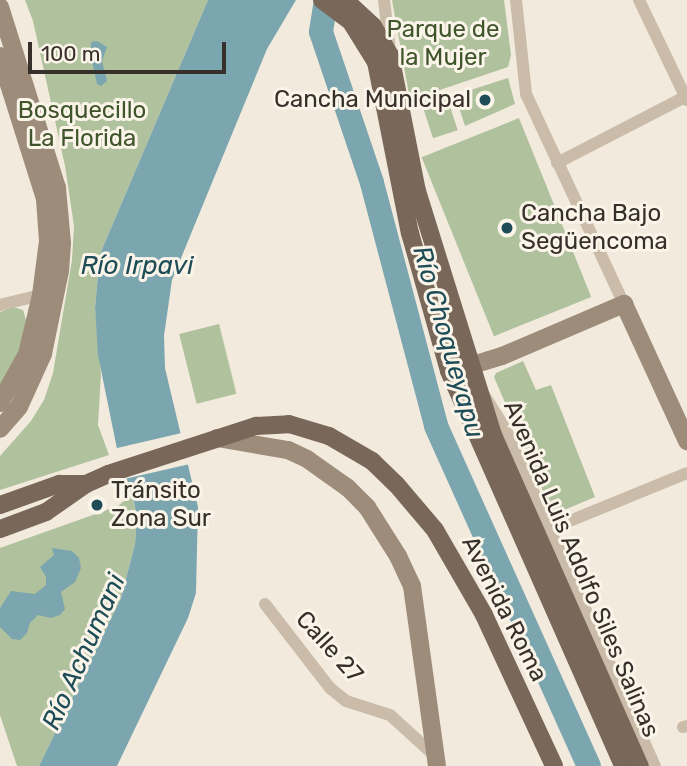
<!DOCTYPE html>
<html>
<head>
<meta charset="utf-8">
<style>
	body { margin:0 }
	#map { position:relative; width:687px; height:766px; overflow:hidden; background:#f2ebdd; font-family:Rubik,sans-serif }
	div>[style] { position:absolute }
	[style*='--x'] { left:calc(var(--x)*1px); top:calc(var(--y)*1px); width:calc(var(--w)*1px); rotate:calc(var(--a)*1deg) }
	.green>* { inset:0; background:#b0c19d; transform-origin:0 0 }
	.water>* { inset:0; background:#7ca6af }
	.pier>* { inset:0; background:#f2ebdd; transform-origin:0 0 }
	.river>* { height:24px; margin:-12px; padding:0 12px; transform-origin:12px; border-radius:12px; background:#7ca6af }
	.street>* { height:12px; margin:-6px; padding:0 6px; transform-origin:6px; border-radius:6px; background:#cabca9 }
	.secondary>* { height:18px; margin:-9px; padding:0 9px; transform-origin:9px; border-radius:9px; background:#9e8c7a }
	.primary>* { height:18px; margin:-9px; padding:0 9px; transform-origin:9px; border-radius:9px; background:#79685a }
	.dots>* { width:19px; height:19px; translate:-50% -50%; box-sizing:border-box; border:4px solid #faf4e9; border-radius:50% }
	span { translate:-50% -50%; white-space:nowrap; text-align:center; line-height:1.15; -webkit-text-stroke:6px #faf4e9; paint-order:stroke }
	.park-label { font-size:24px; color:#41552d }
	.poi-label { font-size:24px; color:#372f29 }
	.right { translate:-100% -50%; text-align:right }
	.left { translate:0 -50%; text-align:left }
	.street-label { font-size:24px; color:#372f29 }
	.water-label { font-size:26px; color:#1e4d58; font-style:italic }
	.scale { position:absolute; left:28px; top:42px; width:198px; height:32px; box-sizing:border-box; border:4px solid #372f29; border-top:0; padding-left:9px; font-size:21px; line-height:24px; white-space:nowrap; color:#372f29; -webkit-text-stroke:5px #faf4e9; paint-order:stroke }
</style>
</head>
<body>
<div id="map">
	<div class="green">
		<div style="clip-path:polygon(25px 0,208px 0,100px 254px,95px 308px,101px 374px,98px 425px,109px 455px,0 490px,0 456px,31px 421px,44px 400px,53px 373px,72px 260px,74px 226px,65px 166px,33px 21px)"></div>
		<div style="clip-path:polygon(392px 0,504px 0,511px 55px,508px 67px,410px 100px)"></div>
		<div style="clip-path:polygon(508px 78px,515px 104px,465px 126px,455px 95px)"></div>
		<div style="left:446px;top:94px;width:38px;height:26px;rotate:72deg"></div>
		<div style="left:519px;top:118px;width:193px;height:105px;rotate:68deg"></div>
		<div style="clip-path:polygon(13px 307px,23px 310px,26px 320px,20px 353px,0 392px,0 312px)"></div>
		<div style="left:219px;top:324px;width:72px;height:41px;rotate:76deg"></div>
		<div style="clip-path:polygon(523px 361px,536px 390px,551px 385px,595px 497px,557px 513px,552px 512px,494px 377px,496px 373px)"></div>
		<div style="clip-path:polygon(132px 494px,137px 517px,135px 544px,121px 598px,39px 766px,17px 766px,0 715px,0 548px,118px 506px)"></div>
	</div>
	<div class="water">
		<div style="clip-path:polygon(208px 0,296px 0,267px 49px,172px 280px,164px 336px,165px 368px,198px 507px,196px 593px,188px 618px,117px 766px,39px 766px,121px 598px,135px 544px,137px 517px,134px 502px,117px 449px,98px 355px,95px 308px,100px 254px)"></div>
		<div style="clip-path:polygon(97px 41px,107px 47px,102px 61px,107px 81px,101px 86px,97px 84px,91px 56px,91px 42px)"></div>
		<div style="clip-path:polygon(52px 548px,72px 551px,79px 558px,81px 568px,75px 582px,61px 592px,65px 609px,60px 615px,51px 618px,38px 615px,30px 623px,27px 633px,20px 640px,12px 639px,0 627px,0 608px,11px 591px,35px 594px,46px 585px,46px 577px,40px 567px,54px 555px)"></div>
	</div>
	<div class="pier">
		<div style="left:186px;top:432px;width:32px;height:74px;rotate:77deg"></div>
	</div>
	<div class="river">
		<div style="--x:326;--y:0;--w:32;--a:99"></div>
		<div style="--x:321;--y:32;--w:159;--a:71.3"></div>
		<div style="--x:372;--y:183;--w:251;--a:75.2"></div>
		<div style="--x:436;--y:426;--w:373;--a:65.8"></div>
	</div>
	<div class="street">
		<div style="--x:384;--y:0;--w:51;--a:83.3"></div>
		<div style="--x:516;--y:0;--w:95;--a:83.9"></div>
		<div style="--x:526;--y:94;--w:232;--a:65"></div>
		<div style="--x:639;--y:0;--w:111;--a:64.4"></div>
		<div style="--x:557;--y:163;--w:144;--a:-27.3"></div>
		<div style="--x:0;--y:305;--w:42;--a:-13.7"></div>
		<div style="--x:484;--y:395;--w:41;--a:57.8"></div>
		<div style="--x:506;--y:430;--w:368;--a:66.1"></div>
		<div style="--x:550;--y:529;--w:148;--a:-22.2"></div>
		<div style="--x:265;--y:604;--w:106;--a:52.3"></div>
		<div style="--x:330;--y:688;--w:21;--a:39"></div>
		<div style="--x:346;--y:701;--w:46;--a:17.7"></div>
		<div style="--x:390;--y:715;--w:61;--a:42.3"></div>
		<div style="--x:683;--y:727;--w:4;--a:-14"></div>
	</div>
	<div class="secondary">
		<div style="--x:0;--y:7;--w:190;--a:72.5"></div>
		<div style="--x:57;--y:188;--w:55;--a:84.8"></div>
		<div style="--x:62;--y:243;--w:28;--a:94"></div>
		<div style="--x:60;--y:271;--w:85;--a:101.6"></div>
		<div style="--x:43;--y:354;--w:58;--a:114.4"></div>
		<div style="--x:19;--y:407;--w:29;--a:131"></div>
		<div style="--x:0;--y:56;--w:150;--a:72.5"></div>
		<div style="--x:45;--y:199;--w:42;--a:85.9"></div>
		<div style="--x:48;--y:241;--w:54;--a:97.4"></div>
		<div style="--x:41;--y:295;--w:61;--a:103.3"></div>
		<div style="--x:27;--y:354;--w:56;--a:118.9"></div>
		<div style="--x:443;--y:322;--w:44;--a:71.6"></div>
		<div style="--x:457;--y:364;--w:7;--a:34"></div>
		<div style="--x:463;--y:368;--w:41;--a:-17.1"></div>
		<div style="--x:502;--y:356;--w:133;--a:-23.1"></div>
		<div style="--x:624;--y:304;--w:151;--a:65.3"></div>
		<div style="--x:217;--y:438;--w:72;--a:9.6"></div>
		<div style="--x:288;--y:450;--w:21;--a:25"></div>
		<div style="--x:307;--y:459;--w:50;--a:35.3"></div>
		<div style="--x:348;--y:488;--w:27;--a:45"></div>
		<div style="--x:367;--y:507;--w:58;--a:57.7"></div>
		<div style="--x:398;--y:556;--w:33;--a:65"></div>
		<div style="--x:412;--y:586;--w:182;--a:82.1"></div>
	</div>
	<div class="primary">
		<div style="--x:322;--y:0;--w:36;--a:37"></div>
		<div style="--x:351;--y:22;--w:47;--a:58"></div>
		<div style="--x:376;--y:62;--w:174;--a:78.8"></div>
		<div style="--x:410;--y:233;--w:143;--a:74.2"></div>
		<div style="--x:449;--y:371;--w:432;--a:66.2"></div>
		<div style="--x:345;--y:0;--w:38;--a:43"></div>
		<div style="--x:373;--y:26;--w:34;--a:60"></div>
		<div style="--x:390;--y:55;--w:139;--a:78.8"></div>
		<div style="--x:417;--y:191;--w:256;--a:72.7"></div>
		<div style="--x:493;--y:435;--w:362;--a:66.1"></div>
		<div style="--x:0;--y:505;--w:63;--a:-19.6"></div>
		<div style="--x:59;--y:484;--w:27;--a:0"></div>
		<div style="--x:0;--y:529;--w:49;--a:-20.3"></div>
		<div style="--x:46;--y:512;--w:49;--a:-35"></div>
		<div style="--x:86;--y:484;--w:24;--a:-24"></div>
		<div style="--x:108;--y:474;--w:156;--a:-18"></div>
		<div style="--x:256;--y:426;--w:33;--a:-3"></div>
		<div style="--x:289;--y:424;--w:42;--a:16.7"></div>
		<div style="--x:329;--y:436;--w:50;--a:30.2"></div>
		<div style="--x:372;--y:461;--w:33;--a:44"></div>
		<div style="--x:396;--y:484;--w:60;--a:49.7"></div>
		<div style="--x:435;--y:530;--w:98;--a:60"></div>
		<div style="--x:484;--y:615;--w:166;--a:65.1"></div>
	</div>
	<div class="dots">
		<div style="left:485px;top:100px;background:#1e4d58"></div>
		<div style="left:507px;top:228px;background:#1e4d58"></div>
		<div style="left:97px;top:505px;background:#1e4d58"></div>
	</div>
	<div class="park-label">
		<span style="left:443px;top:44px">Parque de<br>la Mujer</span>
		<span style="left:82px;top:125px">Bosquecillo<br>La Florida</span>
	</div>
	<div class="poi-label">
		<span class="right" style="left:471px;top:100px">Cancha Municipal</span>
		<span class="left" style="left:521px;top:228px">Cancha Bajo<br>Següencoma</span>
		<span class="left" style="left:111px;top:505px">Tránsito<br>Zona Sur</span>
	</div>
	<div class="street-label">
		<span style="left:581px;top:569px;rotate:67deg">Avenida Luis Adolfo Siles Salinas</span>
		<span style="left:504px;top:609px;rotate:63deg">Avenida Roma</span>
		<span style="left:329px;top:647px;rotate:48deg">Calle 27</span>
	</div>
	<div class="water-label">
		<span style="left:137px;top:266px">Río Irpavi</span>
		<span style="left:448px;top:342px;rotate:74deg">Río Choqueyapu</span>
		<span style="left:84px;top:652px;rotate:-66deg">Río Achumani</span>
	</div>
	<div class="scale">100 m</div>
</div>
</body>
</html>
